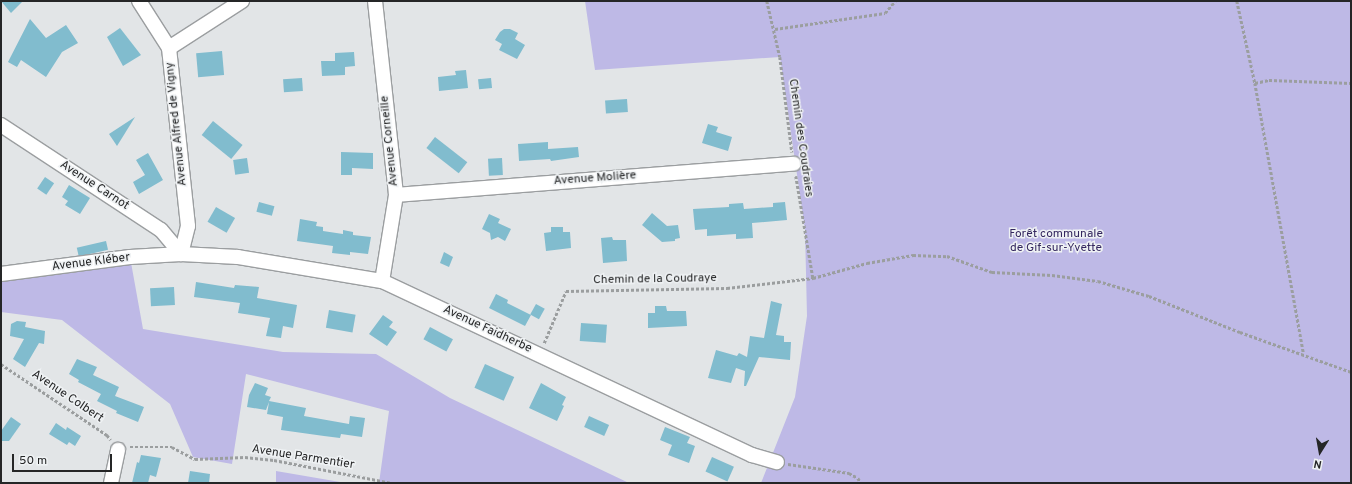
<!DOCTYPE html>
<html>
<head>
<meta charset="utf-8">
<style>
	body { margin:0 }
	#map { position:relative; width:1352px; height:484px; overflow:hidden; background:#e2e5e7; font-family:Overpass,sans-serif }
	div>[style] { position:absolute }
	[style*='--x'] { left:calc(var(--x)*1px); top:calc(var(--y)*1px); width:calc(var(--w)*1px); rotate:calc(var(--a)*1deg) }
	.green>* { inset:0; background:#beb9e6 }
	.building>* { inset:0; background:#81bcce; transform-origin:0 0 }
	.path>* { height:2.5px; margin-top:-1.25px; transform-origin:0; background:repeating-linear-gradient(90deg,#9b9e9f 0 3px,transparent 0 5px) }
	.roads { filter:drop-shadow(1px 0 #9b9ea0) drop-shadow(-1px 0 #9b9ea0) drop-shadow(0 1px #9b9ea0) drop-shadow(0 -1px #9b9ea0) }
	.minor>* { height:14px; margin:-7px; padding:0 7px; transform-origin:7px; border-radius:7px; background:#fff }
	span { translate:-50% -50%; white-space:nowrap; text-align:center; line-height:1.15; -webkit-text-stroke:3px #eff2f4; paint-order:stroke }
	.street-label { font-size:12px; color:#252627 }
	.park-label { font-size:12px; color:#34275f }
	.frame { position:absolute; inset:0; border:2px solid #252627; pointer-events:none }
	.north { position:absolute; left:1300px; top:432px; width:40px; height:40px; -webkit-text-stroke:3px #eff2f4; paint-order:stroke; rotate:191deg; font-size:11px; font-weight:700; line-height:16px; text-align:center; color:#252627 }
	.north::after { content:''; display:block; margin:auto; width:14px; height:18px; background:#252627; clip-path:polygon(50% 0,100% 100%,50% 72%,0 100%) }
	.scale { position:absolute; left:12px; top:454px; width:100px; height:18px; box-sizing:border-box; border:2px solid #252627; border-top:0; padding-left:5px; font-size:12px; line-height:14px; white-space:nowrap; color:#252627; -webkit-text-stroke:3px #eff2f4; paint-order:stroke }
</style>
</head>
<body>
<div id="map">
	<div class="green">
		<div style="clip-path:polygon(585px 1px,1351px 1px,1351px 483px,761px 483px,795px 397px,807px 316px,805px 230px,780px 57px,595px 70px)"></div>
		<div style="clip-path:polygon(130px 257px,143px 329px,283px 352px,376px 354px,450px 398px,629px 483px,379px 483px,389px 411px,246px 374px,232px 464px,193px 457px,170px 404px,62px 320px,1px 312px,1px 274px)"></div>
		<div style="clip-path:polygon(276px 471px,346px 483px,276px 483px)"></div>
	</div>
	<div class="building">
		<div style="clip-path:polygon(1px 1px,23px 1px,11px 13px)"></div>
		<div style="clip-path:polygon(30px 19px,46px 38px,66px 25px,78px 43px,62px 52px,46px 77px,21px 60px,17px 67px,8px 62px)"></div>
		<div style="clip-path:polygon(120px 28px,141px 55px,123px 66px,107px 37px)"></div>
		<div style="clip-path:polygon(504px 29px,510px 29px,518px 33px,515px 39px,525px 45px,517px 59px,499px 50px,502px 44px,495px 40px,500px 32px)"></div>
		<div style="left:222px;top:51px;width:24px;height:26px;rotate:85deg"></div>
		<div style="clip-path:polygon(354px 52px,355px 66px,345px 67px,345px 75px,322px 76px,321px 61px,335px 61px,335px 53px)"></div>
		<div style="clip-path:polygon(466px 70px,468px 88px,439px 91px,438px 77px,456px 75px,455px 71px)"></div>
		<div style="left:302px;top:78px;width:13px;height:19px;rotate:86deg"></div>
		<div style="left:491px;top:78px;width:10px;height:13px;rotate:84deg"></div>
		<div style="left:627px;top:99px;width:13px;height:22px;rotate:86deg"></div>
		<div style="clip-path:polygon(135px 117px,122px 138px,117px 146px,109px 134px)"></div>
		<div style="left:213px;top:121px;width:38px;height:18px;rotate:39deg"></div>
		<div style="clip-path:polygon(708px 124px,718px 127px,716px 132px,732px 137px,728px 151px,702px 143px)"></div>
		<div style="left:435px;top:137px;width:41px;height:14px;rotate:38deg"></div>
		<div style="clip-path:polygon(548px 142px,548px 149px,578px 147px,579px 157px,551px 161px,550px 159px,519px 161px,518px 144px)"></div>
		<div style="clip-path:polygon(341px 152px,373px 153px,373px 169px,352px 168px,352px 175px,341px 175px)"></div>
		<div style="clip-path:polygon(148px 153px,163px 180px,139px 194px,133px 182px,145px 175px,136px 160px)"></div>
		<div style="left:247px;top:158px;width:15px;height:14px;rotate:82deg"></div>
		<div style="left:502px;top:158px;width:17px;height:14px;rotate:87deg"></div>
		<div style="left:45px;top:177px;width:11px;height:14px;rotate:34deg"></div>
		<div style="clip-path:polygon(69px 185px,90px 198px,80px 214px,65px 205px,68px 201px,62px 197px)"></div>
		<div style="left:259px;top:202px;width:16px;height:10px;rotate:15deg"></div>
		<div style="clip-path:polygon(785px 202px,787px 220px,752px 223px,753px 238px,736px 239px,736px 234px,707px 236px,707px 229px,695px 230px,693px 209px,729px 207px,729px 204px,743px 203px,744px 209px,773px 207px,773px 203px)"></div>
		<div style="left:216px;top:207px;width:22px;height:17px;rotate:30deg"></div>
		<div style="clip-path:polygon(652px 213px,667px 226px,678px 225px,680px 238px,675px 239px,675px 241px,662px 242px,642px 225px)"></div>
		<div style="clip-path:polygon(489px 214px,500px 219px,498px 223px,511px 229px,505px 241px,498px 237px,491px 240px,490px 233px,482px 229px)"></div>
		<div style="clip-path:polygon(300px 219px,317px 222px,316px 226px,323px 227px,323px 231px,343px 234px,343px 230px,353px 232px,353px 235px,371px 237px,368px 254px,350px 252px,350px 255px,332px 253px,333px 246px,297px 241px)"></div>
		<div style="clip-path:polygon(551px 227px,563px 227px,563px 232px,570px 232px,571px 248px,546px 251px,544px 233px,551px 232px)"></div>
		<div style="clip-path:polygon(612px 237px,613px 240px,626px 240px,627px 261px,603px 263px,601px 238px)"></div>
		<div style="left:106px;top:241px;width:9px;height:30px;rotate:77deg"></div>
		<div style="clip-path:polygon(444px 252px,453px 257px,449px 267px,440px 263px)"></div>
		<div style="clip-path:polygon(196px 282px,234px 288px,235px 285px,259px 287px,257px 298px,297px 305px,293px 328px,283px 326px,281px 338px,266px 336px,270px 318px,238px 313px,240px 303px,194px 297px)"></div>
		<div style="left:174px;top:287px;width:18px;height:24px;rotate:87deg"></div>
		<div style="clip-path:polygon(496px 294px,508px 300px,507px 303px,531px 315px,525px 326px,489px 308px)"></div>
		<div style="clip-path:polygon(771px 301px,782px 304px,776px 335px,784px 336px,784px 342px,791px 342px,790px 360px,759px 357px,746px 386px,744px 386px,745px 371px,736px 368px,731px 383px,708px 378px,716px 350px,737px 356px,739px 353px,747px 357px,750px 336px,764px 338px)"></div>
		<div style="left:536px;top:304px;width:10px;height:12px;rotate:29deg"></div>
		<div style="clip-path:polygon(655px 306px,666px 306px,667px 311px,686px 311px,687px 326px,648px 328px,648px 313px,655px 313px)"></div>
		<div style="left:329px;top:310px;width:27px;height:18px;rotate:10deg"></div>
		<div style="clip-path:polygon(383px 315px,393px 322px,389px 327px,397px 332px,387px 346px,369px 334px)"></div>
		<div style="clip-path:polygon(17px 321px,26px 322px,25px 327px,45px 331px,44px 344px,39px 343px,25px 367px,13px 359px,24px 339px,10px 336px,11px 324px)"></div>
		<div style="left:581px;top:323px;width:26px;height:18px;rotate:4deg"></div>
		<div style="left:430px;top:327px;width:26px;height:14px;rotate:28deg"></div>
		<div style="clip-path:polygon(77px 359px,97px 367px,93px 375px,119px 387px,115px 396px,144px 407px,138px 422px,116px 413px,117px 411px,97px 401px,101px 394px,78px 382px,79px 380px,69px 374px)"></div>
		<div style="left:485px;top:364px;width:32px;height:26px;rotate:24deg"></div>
		<div style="clip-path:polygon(255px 383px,268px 388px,265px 395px,271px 397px,269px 401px,306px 408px,304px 416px,349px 424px,350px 416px,365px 418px,362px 437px,341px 434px,340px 438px,324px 436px,281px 430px,283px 417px,267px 414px,269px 402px,266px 410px,247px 407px,249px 395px)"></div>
		<div style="clip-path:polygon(541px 383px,566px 397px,562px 405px,564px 406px,557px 421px,529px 408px)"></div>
		<div style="left:589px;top:416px;width:22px;height:12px;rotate:24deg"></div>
		<div style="clip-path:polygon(11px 417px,21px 424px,9px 441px,1px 441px,1px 431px)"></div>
		<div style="clip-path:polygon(56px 423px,66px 430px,67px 427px,81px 436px,75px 446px,69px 442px,67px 445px,49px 434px)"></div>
		<div style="clip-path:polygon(665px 427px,690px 437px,687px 443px,695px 446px,689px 463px,668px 455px,672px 445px,660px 440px)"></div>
		<div style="clip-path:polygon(141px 455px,161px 458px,156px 477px,150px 475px,148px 483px,132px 483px,137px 462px,139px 463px)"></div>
		<div style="left:712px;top:457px;width:24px;height:16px;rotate:24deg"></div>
		<div style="clip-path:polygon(190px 471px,210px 474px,209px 483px,188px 483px)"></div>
	</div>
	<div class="path">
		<div style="--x:767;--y:1;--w:57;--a:76.9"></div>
		<div style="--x:780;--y:57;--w:96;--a:82.8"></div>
		<div style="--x:1237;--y:1;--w:84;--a:77.6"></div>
		<div style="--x:1255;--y:83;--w:275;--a:79.8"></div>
		<div style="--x:775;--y:29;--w:111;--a:-8.3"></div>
		<div style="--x:885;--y:13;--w:16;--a:-50"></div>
		<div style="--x:1255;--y:83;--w:14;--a:-12"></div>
		<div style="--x:1269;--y:80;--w:82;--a:2.1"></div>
		<div style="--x:796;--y:176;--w:103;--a:80.5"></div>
		<div style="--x:544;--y:343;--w:56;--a:-67.1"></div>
		<div style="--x:566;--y:291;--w:161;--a:-1.1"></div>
		<div style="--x:727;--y:288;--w:87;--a:-6.6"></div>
		<div style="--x:813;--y:278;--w:56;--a:-15.5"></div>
		<div style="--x:867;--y:263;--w:47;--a:-9.9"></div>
		<div style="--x:913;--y:255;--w:34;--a:2"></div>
		<div style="--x:947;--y:256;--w:48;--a:19.6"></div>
		<div style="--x:992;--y:272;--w:60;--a:2.9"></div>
		<div style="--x:1052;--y:275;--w:46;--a:7.4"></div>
		<div style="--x:1098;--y:281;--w:53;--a:16.4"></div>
		<div style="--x:1149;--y:296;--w:98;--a:21.6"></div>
		<div style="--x:1240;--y:332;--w:118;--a:19.8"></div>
		<div style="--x:1;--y:364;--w:128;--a:33.8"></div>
		<div style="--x:107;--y:435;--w:6;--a:51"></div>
		<div style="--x:130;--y:447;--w:42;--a:0"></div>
		<div style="--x:172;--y:447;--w:26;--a:28"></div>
		<div style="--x:195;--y:459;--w:50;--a:-2.3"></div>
		<div style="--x:245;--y:457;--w:29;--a:6"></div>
		<div style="--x:274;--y:460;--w:120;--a:11"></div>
		<div style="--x:788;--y:464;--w:62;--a:8.4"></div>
		<div style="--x:849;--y:473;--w:10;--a:29"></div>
		<div style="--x:858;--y:478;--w:6;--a:59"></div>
	</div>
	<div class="roads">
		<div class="minor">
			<div style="--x:139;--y:1;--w:56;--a:57.4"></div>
			<div style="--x:169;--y:48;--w:179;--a:83.9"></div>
			<div style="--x:188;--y:226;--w:29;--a:104"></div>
			<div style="--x:375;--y:1;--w:195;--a:83.8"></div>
			<div style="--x:396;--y:195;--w:87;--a:99.2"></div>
			<div style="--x:169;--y:48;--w:87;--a:-32.8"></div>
			<div style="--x:1;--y:125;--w:191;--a:33.3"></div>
			<div style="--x:161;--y:230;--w:31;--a:50"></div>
			<div style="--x:396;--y:195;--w:399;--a:-4.5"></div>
			<div style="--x:1;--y:274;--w:130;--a:-7.5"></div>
			<div style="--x:130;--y:257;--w:51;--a:-3.4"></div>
			<div style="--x:181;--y:254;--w:57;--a:3"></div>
			<div style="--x:238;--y:257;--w:146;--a:9.5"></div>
			<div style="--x:382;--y:281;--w:409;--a:25.2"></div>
			<div style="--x:752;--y:455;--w:26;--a:16"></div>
			<div style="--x:111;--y:483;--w:34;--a:-78"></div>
		</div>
	</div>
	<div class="street-label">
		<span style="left:177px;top:124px;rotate:-96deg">Avenue Alfred de Vigny</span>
		<span style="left:800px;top:138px;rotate:82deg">Chemin des Coudraies</span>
		<span style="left:390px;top:141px;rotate:-96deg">Avenue Corneille</span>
		<span style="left:595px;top:179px;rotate:-4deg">Avenue Molière</span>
		<span style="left:94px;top:186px;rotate:33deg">Avenue Carnot</span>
		<span style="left:91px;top:263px;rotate:-7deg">Avenue Kléber</span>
		<span style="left:655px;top:280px;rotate:-1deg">Chemin de la Coudraye</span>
		<span style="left:487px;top:330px;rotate:25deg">Avenue Faidherbe</span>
		<span style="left:67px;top:397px;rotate:34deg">Avenue Colbert</span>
		<span style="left:303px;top:458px;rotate:9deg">Avenue Parmentier</span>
	</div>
	<div class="park-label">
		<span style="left:1056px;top:242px">Forêt communale<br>de Gif-sur-Yvette</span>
	</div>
	<div class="frame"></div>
	<div class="north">N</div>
	<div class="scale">50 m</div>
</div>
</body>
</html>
